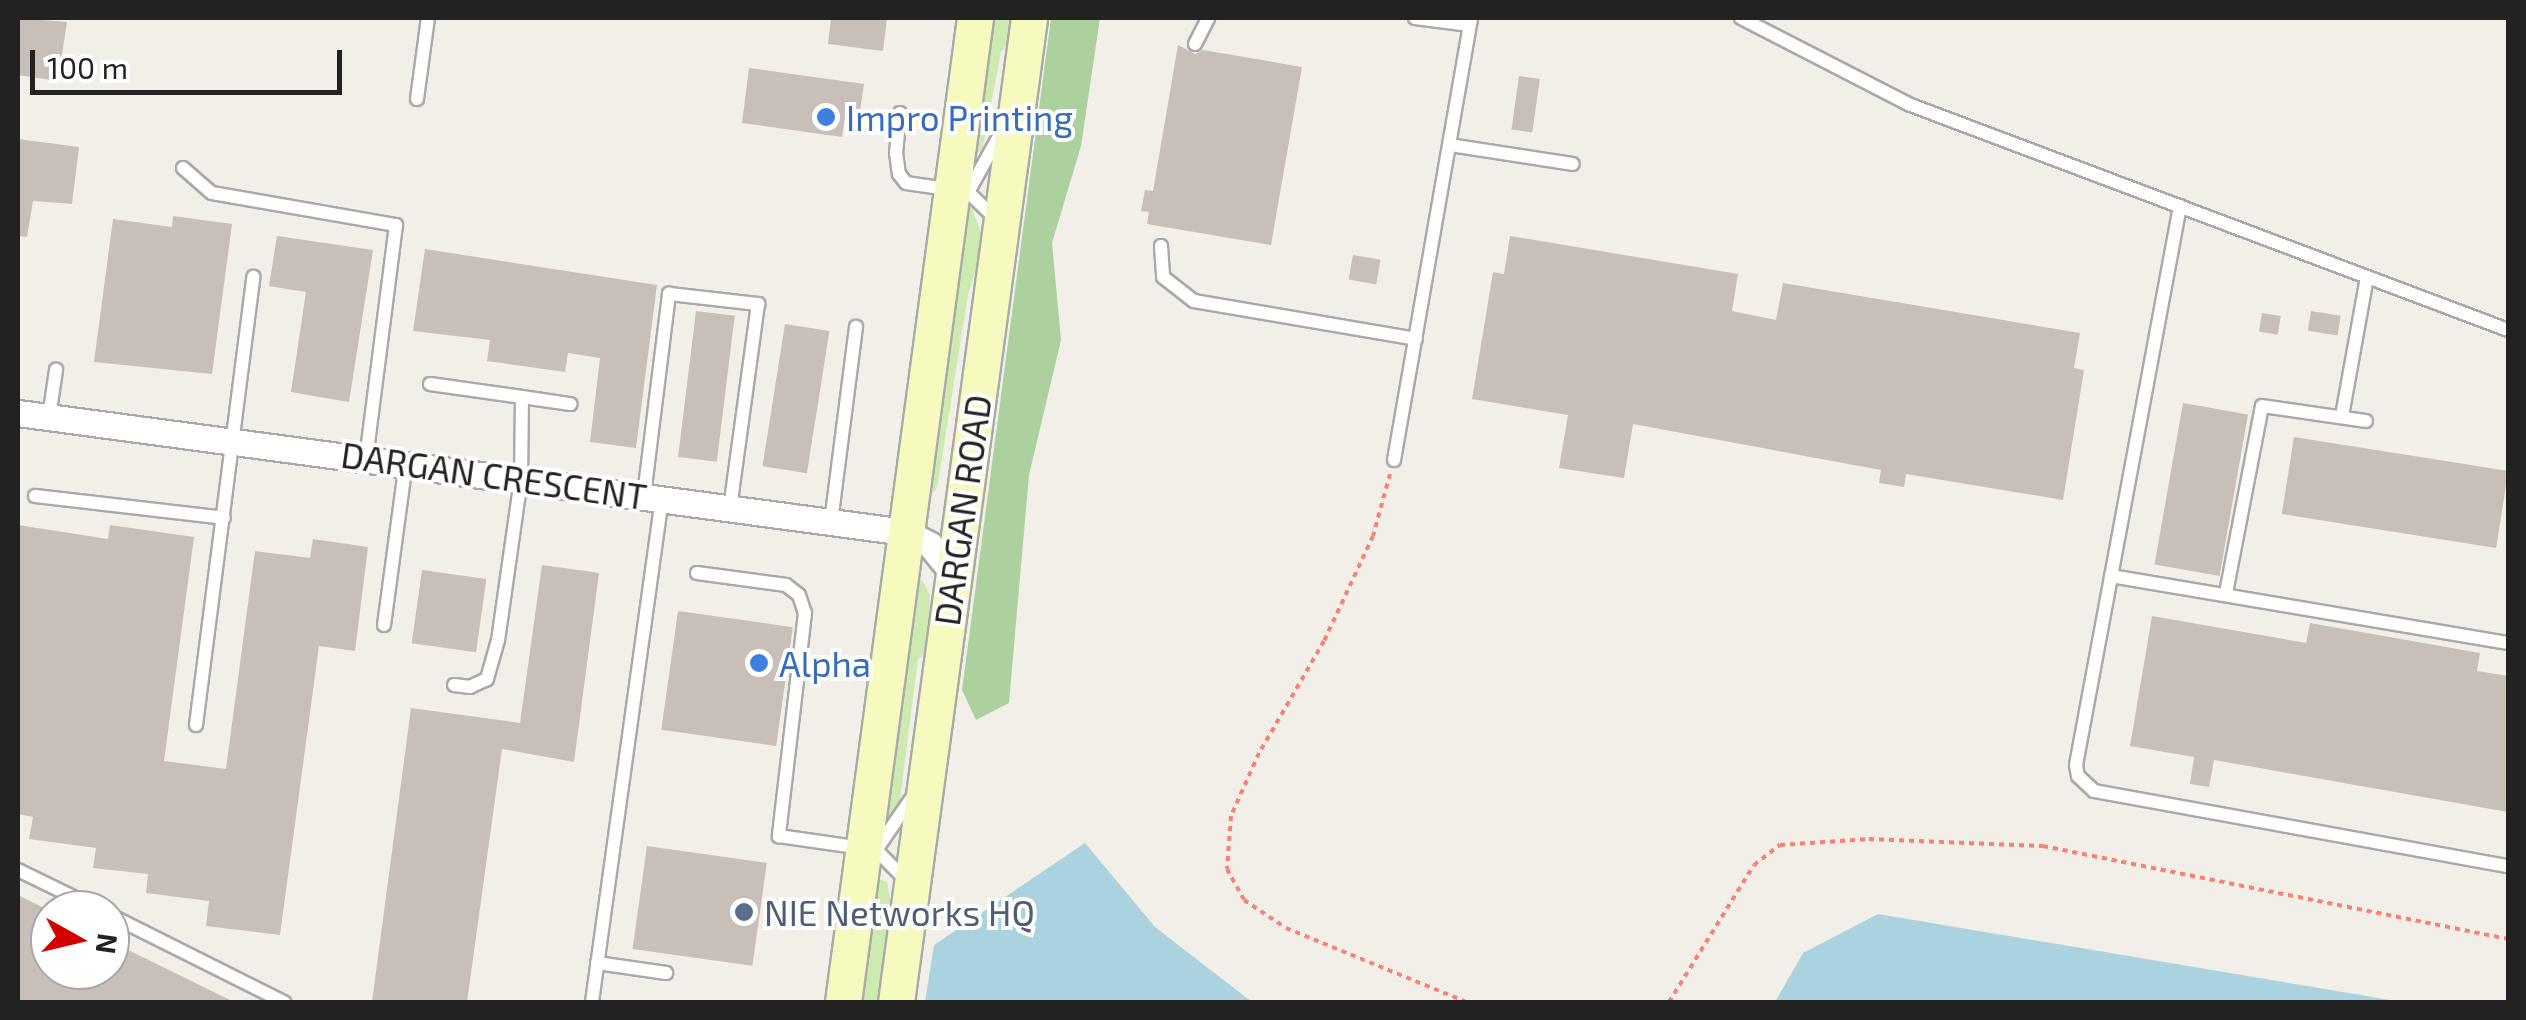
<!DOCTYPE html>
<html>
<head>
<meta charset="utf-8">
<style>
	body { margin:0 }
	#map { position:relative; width:2526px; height:1020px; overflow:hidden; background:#f2efe9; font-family:"Exo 2",sans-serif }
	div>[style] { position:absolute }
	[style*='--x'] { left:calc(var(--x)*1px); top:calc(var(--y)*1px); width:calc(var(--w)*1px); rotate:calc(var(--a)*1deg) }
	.grass>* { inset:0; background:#cdebb0 }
	.forest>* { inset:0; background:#add19e }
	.water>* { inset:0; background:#aad3df }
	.building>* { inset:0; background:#c7bfb8; transform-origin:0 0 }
	.path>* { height:4px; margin-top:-2px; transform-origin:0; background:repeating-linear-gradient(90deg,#fa8072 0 5px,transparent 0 10px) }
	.roads { filter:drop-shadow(2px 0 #a9a9a9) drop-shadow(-2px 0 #a9a9a9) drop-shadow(0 2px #a9a9a9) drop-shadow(0 -2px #a9a9a9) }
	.lane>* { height:12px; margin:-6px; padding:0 6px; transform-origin:6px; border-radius:6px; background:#fff }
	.street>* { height:25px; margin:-12.5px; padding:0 12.5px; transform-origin:12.5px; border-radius:12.5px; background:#fff }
	.secondary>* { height:35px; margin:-17.5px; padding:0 17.5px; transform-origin:17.5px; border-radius:17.5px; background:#f7fabf }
	.dots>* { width:28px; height:28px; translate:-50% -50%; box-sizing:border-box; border:5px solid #fff; border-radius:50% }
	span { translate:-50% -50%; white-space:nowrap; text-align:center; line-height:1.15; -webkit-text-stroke:8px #fff; paint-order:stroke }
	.shop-label { font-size:35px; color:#366cbe }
	.left { translate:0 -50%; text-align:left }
	.street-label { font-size:35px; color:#222 }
	.service-label { font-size:35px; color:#4e5e75 }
	.frame { position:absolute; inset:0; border:20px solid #222; pointer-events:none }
	.north { position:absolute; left:30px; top:890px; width:100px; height:100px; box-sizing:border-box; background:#fff; border:2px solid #a7a7a7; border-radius:50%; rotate:98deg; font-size:28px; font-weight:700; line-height:40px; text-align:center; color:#222 }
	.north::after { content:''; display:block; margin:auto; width:35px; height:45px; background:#d40000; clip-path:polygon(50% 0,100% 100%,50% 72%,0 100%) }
	.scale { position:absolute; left:30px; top:50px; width:312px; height:45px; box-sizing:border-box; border:5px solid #222; border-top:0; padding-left:12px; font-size:30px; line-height:35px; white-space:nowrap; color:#222; -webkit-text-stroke:8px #fff; paint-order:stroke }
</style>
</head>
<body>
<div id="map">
	<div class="grass">
		<div style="clip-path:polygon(990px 18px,1012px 18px,1009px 42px,1001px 52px,983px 147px,969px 165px)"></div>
		<div style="clip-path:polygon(963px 208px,972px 208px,981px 232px,980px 255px,968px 295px,938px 483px,935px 492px,926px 492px)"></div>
		<div style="clip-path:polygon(922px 580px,930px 595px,928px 638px,924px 655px,918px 659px,898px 815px,885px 821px,914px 582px)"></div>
		<div style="clip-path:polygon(875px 878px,887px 882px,891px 905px,879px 1002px,859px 1002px)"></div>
	</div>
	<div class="forest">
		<div style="clip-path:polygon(1051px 18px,1100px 18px,1081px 146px,1052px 243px,1061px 340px,1029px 475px,1009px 703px,976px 720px,962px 690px)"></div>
	</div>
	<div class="water">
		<div style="clip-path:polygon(1085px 843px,1155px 927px,1252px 1002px,925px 1002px,934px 945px)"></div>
		<div style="clip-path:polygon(1878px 914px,2402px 1002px,1775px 1002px,1803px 953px)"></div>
	</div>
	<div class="building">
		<div style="clip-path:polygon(18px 18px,67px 22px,58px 81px,18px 75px)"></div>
		<div style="clip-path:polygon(831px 18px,887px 18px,883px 51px,828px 44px)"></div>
		<div style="clip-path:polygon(1178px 45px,1195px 54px,1203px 50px,1302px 67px,1271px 245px,1147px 224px,1149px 212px,1141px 211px,1145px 190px,1153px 191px)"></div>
		<div style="clip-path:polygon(749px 68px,864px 84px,859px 118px,845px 116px,842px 137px,742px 123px)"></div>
		<div style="left:1519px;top:76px;width:21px;height:54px;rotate:8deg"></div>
		<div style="clip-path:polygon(18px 139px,79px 147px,72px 204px,33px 201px,27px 237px,18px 236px)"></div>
		<div style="clip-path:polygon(173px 216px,232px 224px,212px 374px,94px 362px,113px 219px,172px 227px)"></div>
		<div style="clip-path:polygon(277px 236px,373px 250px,349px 402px,291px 392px,306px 292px,269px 286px)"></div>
		<div style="clip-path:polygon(1510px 236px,1738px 274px,1732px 311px,1776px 320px,1783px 283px,2080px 333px,2074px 368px,2084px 370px,2063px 500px,1906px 474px,1904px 487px,1879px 483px,1881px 470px,1633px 424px,1624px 478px,1559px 468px,1568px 415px,1472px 399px,1493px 272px,1504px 274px)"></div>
		<div style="clip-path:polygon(425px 249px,657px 285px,636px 448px,590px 442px,600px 358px,568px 353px,565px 372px,487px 361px,490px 340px,413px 331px)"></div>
		<div style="left:1353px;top:255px;width:28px;height:25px;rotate:10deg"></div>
		<div style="left:696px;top:311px;width:39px;height:147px;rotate:7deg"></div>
		<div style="left:2311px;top:311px;width:30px;height:20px;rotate:9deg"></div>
		<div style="left:2262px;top:313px;width:19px;height:19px;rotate:9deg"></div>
		<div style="left:785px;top:324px;width:45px;height:144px;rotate:9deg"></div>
		<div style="left:2183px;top:403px;width:66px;height:164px;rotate:10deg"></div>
		<div style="left:2294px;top:437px;width:217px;height:78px;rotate:9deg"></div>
		<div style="clip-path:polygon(18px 525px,108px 539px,110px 525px,194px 537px,164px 761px,226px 769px,255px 551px,310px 558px,313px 539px,368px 547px,355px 651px,319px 646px,280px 935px,206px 926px,209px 901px,146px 893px,148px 874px,93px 868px,96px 848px,29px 839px,33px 817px,18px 814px)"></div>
		<div style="clip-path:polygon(542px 565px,599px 573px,574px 762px,502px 749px,467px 1002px,372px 1002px,411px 708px,520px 723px)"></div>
		<div style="left:422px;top:570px;width:65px;height:74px;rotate:8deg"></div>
		<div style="left:678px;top:611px;width:116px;height:120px;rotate:8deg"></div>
		<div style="clip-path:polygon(2152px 616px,2306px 643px,2310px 623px,2480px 653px,2477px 671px,2508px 676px,2508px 812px,2214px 760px,2209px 787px,2190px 784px,2194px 757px,2130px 746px)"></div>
		<div style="left:647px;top:846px;width:121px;height:104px;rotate:8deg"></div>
		<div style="clip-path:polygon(18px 895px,50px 911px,50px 970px,110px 970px,110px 941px,234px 1002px,18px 1002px)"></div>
	</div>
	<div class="path">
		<div style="--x:1390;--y:474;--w:64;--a:105.3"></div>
		<div style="--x:1373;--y:536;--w:116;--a:115"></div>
		<div style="--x:1324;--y:641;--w:129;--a:120.1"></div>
		<div style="--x:1259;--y:753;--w:69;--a:114"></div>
		<div style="--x:1231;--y:816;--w:53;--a:94.3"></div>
		<div style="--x:1227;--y:869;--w:35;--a:61"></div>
		<div style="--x:1244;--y:900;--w:50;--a:33.7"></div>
		<div style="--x:1286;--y:928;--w:195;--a:22.3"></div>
		<div style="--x:1669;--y:1002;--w:161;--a:-58.2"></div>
		<div style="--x:1754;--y:865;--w:33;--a:-38"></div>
		<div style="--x:1780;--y:845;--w:89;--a:-3.9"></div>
		<div style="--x:1869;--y:839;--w:174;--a:2.3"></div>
		<div style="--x:2043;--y:846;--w:474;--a:11.3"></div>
	</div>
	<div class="roads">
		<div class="lane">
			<div style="--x:1415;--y:18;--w:55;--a:7.3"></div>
			<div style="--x:1741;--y:18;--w:188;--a:27.2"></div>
			<div style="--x:1908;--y:104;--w:641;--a:20.64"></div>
			<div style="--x:1195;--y:44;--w:29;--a:-63"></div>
			<div style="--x:417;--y:99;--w:82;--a:-82.3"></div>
			<div style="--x:900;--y:113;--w:40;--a:95.7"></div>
			<div style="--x:896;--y:153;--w:21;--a:82"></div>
			<div style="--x:899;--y:174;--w:11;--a:52"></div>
			<div style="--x:906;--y:183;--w:63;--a:8.3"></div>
			<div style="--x:968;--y:192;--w:36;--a:44"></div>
			<div style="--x:1450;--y:145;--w:124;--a:8.8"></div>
			<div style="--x:183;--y:168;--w:38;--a:41"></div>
			<div style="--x:212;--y:193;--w:187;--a:9.9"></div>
			<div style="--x:396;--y:225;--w:235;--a:97.3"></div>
			<div style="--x:968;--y:192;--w:78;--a:-60.8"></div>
			<div style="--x:2180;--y:206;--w:569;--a:100.54"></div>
			<div style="--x:2076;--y:765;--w:11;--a:80"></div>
			<div style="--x:2078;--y:776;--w:22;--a:43"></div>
			<div style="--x:2094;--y:791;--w:421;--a:10.3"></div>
			<div style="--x:1161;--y:246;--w:31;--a:86"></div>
			<div style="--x:1163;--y:277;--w:39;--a:38"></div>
			<div style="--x:1194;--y:301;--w:225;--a:9.7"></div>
			<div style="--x:430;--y:384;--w:93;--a:8"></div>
			<div style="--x:522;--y:397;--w:82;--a:90.7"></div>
			<div style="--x:521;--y:479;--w:163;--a:98.1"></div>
			<div style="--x:498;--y:640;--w:41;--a:105.8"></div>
			<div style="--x:487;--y:679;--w:19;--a:155"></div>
			<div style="--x:470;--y:687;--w:16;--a:-173"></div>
			<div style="--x:522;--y:397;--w:49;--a:8.3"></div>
			<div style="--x:2342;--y:416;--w:141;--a:-79.8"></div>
			<div style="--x:49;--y:417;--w:48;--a:-81.5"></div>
			<div style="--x:1394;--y:460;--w:449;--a:-80.1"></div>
			<div style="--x:644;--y:495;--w:203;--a:-82.9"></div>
			<div style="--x:669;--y:294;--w:90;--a:6.4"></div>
			<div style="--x:758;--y:304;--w:206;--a:97.8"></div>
			<div style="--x:35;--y:496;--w:190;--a:6.6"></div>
			<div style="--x:831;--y:522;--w:197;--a:-82.7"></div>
			<div style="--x:697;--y:573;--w:90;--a:7.7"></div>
			<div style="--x:786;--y:585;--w:16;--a:38"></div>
			<div style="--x:799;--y:595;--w:19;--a:72"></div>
			<div style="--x:805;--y:613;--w:225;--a:96.7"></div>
			<div style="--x:779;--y:836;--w:98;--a:8.2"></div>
			<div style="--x:876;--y:850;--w:45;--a:45"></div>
			<div style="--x:2111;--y:576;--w:403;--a:9.6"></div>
			<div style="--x:2226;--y:593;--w:190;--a:-79.1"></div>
			<div style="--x:2262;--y:406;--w:105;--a:8.2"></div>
			<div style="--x:384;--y:625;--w:163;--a:-82.3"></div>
			<div style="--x:196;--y:725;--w:452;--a:-82.7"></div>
			<div style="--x:876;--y:850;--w:62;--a:-55.5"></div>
			<div style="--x:18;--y:870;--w:91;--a:26"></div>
			<div style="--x:110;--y:915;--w:195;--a:26.6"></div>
			<div style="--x:597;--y:963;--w:70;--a:8.2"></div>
			<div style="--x:592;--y:1002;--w:509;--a:-82.09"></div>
		</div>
		<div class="street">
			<div style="--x:18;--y:413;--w:895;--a:7.64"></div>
			<div style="--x:905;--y:532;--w:28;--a:27"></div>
			<div style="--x:930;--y:545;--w:36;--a:51"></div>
		</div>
		<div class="secondary">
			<div style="--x:843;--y:1002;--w:993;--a:-82.36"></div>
			<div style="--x:896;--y:1002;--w:993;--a:-82.3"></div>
		</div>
	</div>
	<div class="dots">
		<div style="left:826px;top:117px;background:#3f7fe0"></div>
		<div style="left:759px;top:663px;background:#3f7fe0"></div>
		<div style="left:744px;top:912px;background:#5c6f8a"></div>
	</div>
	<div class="shop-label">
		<span class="left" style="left:846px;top:117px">Impro Printing</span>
		<span class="left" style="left:779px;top:663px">Alpha</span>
	</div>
	<div class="street-label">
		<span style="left:494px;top:475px;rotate:8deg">DARGAN CRESCENT</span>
		<span style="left:962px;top:510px;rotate:-82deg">DARGAN ROAD</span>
	</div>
	<div class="service-label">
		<span class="left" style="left:764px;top:912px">NIE Networks HQ</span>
	</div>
	<div class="frame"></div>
	<div class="north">N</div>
	<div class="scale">100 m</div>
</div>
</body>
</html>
